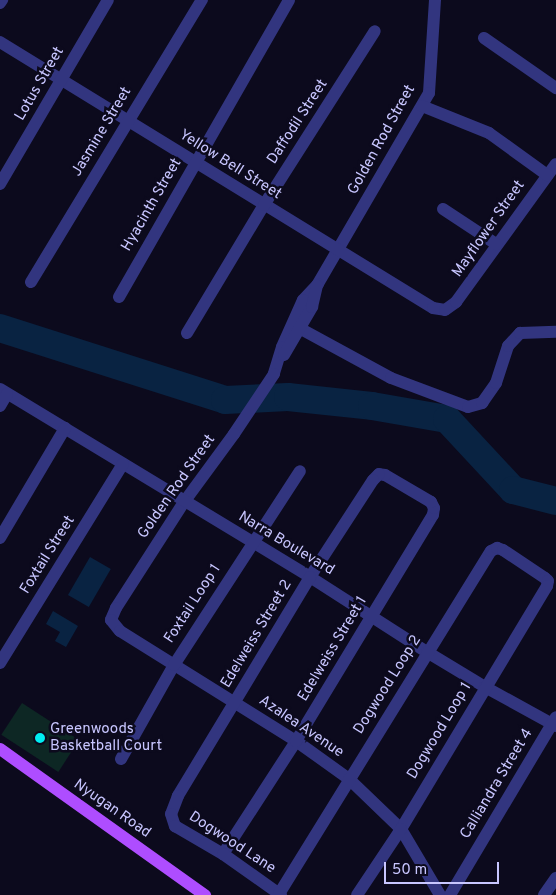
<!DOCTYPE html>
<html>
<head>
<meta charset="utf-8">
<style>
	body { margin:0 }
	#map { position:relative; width:556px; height:895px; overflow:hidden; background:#0c0a1d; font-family:Overpass,sans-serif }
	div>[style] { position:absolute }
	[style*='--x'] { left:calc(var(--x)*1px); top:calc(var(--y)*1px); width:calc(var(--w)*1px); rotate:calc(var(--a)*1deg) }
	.green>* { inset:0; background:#0d2724; transform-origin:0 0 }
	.water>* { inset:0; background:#092342; transform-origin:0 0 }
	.river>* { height:28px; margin:-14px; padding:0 14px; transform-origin:14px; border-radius:14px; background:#092342 }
	.minor>* { height:12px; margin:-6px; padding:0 6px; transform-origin:6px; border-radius:6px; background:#32357f }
	.major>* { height:12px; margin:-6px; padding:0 6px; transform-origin:6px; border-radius:6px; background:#ae4dff }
	.dots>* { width:14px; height:14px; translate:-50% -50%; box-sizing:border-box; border:2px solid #0c0a1d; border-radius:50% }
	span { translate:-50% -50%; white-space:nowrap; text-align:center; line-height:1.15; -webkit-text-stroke:5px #0c0a1d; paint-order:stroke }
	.street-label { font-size:15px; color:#c8c6ff }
	.poi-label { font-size:15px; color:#c8c6ff }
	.left { translate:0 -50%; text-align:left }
	.scale { position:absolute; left:384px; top:862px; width:115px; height:22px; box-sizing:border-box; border:2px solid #c8c6ff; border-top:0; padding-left:6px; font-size:15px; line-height:18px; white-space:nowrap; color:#c8c6ff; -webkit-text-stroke:4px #0c0a1d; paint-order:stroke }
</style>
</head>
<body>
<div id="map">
	<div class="green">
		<div style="left:22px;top:703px;width:68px;height:38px;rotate:33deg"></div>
	</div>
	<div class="water">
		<div style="left:90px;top:557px;width:24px;height:44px;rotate:30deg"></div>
		<div style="clip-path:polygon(53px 611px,78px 626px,66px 647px,55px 641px,60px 632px,46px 624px)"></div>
	</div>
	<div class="river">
		<div style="--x:0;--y:328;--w:236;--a:17.7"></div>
		<div style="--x:225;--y:400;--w:63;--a:-2.7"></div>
		<div style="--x:288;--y:397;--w:84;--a:6.1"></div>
		<div style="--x:372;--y:406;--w:76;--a:9.8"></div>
		<div style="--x:447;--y:419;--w:97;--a:47.1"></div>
		<div style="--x:513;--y:490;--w:44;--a:14.3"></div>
	</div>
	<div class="minor">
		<div style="--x:435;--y:0;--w:93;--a:93.7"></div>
		<div style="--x:429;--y:93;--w:221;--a:120.2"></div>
		<div style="--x:318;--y:284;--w:22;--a:133"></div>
		<div style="--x:303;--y:300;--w:51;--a:114.1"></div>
		<div style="--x:282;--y:347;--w:28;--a:107"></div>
		<div style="--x:274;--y:374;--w:72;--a:123.7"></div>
		<div style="--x:234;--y:434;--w:84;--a:126.3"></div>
		<div style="--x:184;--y:502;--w:126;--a:122.7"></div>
		<div style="--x:116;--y:608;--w:13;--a:113"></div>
		<div style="--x:111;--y:620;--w:14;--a:51"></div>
		<div style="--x:120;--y:631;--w:208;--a:32"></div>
		<div style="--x:296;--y:741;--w:65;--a:35.6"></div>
		<div style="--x:349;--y:779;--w:72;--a:43.9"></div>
		<div style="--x:401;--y:829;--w:77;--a:59.4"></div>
		<div style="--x:0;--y:3;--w:4;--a:-56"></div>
		<div style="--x:484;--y:38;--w:88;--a:34.8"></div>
		<div style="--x:0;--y:42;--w:508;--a:31.56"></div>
		<div style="--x:433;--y:308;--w:12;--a:9"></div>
		<div style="--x:445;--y:310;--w:14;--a:-36"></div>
		<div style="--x:456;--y:302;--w:170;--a:-54.1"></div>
		<div style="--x:422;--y:106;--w:72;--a:21.9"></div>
		<div style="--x:489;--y:133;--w:72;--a:35.9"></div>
		<div style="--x:0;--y:184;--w:213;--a:-59.6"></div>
		<div style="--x:443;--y:209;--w:64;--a:33.4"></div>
		<div style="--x:31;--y:282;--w:330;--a:-58.8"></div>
		<div style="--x:119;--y:297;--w:342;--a:-60.2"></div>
		<div style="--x:301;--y:329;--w:102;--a:28.6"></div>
		<div style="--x:391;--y:378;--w:82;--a:20.6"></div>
		<div style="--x:468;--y:407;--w:15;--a:-16"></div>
		<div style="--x:482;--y:403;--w:24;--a:-55"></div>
		<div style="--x:496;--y:383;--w:39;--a:-72"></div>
		<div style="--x:508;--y:346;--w:18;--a:-47"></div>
		<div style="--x:520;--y:333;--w:36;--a:-2"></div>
		<div style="--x:187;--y:333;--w:149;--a:-59"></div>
		<div style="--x:264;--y:205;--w:206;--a:-57.5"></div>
		<div style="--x:284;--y:355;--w:56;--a:-59.7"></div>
		<div style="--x:312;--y:307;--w:22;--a:-77"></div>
		<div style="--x:0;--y:389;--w:363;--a:31.2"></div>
		<div style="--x:310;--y:577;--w:139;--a:32.7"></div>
		<div style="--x:427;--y:652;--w:68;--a:31.1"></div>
		<div style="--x:485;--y:687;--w:81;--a:28.8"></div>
		<div style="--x:0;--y:406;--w:14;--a:-60"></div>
		<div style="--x:0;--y:538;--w:128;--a:-59.4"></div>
		<div style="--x:0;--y:663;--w:234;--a:-58.3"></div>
		<div style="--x:121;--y:759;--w:108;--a:-60.6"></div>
		<div style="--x:174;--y:665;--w:231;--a:-57"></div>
		<div style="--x:223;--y:854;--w:135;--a:-57.1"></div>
		<div style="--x:296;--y:741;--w:264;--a:-58.8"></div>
		<div style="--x:433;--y:515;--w:7;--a:-82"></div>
		<div style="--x:434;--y:508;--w:7;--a:-117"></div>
		<div style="--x:431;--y:502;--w:53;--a:-149.6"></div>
		<div style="--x:385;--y:475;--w:6;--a:-171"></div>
		<div style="--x:379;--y:474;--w:8;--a:135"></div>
		<div style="--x:373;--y:480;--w:116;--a:123"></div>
		<div style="--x:310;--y:577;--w:256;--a:121.1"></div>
		<div style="--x:178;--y:796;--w:19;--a:111"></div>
		<div style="--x:171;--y:814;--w:13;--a:72"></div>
		<div style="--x:175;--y:826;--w:56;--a:30.3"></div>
		<div style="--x:223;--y:854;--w:71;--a:35.3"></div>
		<div style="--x:279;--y:894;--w:403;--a:-58.3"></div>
		<div style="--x:491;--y:551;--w:7;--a:-27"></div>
		<div style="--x:497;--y:548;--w:6;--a:18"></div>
		<div style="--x:503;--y:550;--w:50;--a:33.7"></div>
		<div style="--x:545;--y:578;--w:4;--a:45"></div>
		<div style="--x:548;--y:581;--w:5;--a:101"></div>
		<div style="--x:547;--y:586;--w:283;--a:121"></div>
		<div style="--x:401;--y:829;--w:79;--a:123.7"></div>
		<div style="--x:450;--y:895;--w:207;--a:-59.2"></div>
		<div style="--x:544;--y:895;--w:21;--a:-55"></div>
	</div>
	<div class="major">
		<div style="--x:0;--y:749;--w:252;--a:35.5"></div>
	</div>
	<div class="dots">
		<div style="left:40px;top:738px;background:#00edf1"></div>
	</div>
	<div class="street-label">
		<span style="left:40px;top:84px;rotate:-60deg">Lotus Street</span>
		<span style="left:298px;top:122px;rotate:-57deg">Daffodil Street</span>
		<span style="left:102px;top:132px;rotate:-59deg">Jasmine Street</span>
		<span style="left:382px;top:140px;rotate:-61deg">Golden Rod Street</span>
		<span style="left:230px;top:165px;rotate:32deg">Yellow Bell Street</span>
		<span style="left:152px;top:205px;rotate:-60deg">Hyacinth Street</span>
		<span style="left:489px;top:229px;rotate:-55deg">Mayflower Street</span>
		<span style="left:177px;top:487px;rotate:-55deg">Golden Rod Street</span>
		<span style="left:286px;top:544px;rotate:31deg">Narra Boulevard</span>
		<span style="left:48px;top:555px;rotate:-58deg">Foxtail Street</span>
		<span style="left:193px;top:604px;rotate:-57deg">Foxtail Loop 1</span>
		<span style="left:257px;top:634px;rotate:-59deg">Edelweiss Street 2</span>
		<span style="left:333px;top:649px;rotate:-59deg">Edelweiss Street 1</span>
		<span style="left:388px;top:685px;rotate:-58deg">Dogwood Loop 2</span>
		<span style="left:301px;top:727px;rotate:34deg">Azalea Avenue</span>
		<span style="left:440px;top:731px;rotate:-59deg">Dogwood Loop 1</span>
		<span style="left:497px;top:784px;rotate:-59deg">Calliandra Street 4</span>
		<span style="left:112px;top:809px;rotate:35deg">Nyugan Road</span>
		<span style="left:232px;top:843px;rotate:33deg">Dogwood Lane</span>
	</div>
	<div class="poi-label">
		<span class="left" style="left:50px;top:738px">Greenwoods<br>Basketball Court</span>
	</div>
	<div class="scale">50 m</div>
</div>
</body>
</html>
